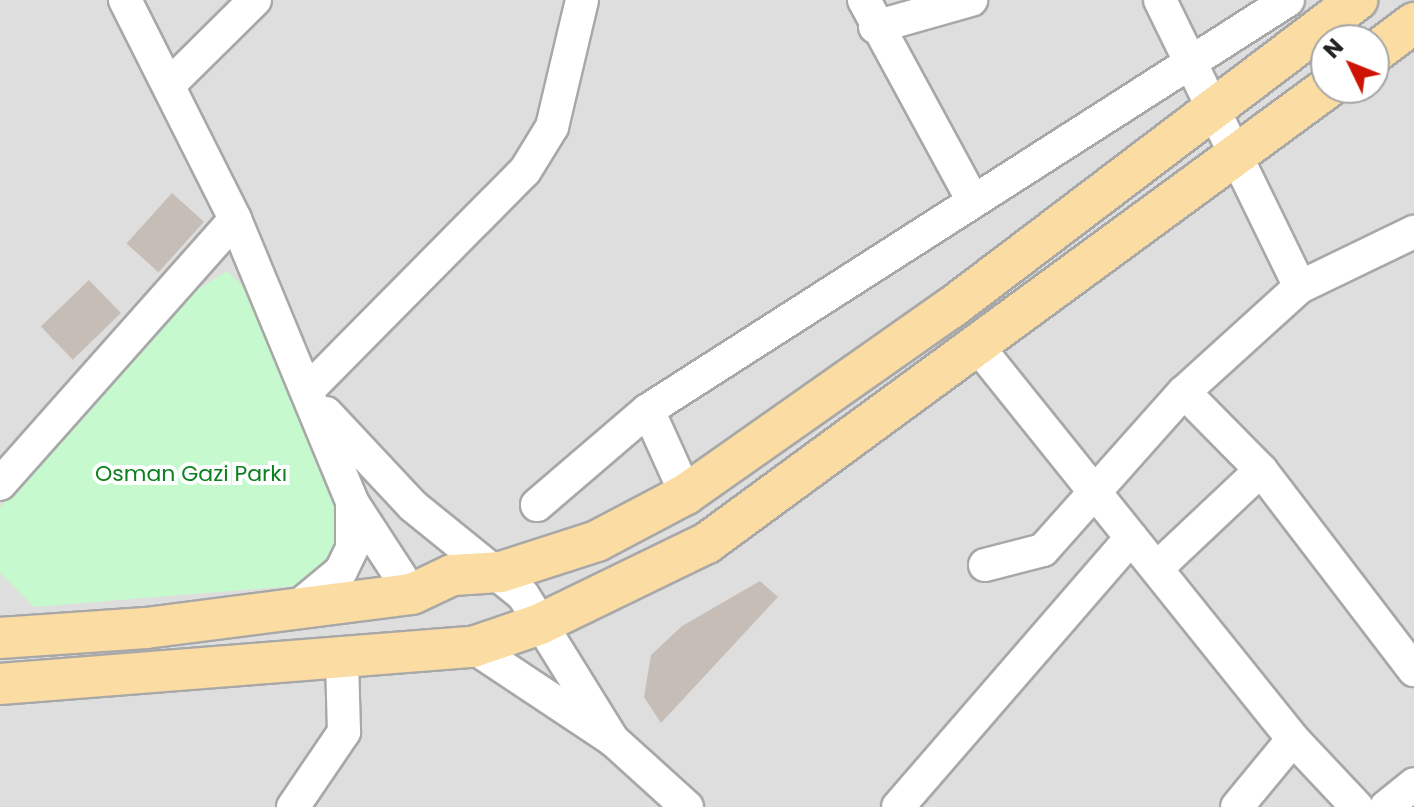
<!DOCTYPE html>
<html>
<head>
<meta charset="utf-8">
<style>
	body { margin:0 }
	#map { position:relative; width:1414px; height:807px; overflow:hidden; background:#f1eee7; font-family:Poppins,sans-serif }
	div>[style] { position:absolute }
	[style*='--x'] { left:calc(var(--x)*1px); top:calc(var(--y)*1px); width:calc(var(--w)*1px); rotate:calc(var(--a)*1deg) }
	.residential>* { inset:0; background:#dfdede }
	.park>* { inset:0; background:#c6f9ce }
	.building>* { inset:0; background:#c6beb6; transform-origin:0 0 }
	.roads { filter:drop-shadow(2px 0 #a8a8a8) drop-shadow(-2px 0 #a8a8a8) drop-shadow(0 2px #a8a8a8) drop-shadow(0 -2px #a8a8a8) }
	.minor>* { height:32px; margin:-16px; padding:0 16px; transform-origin:16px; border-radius:16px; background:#fff }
	.major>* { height:40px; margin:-20px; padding:0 20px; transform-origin:20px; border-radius:20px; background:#fbdca2 }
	span { translate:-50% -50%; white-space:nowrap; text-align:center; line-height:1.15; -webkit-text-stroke:8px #fff; paint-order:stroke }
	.park-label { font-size:22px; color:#0d8020 }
	.north { position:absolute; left:1310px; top:24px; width:80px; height:80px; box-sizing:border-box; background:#fff; border:2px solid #a6a6a6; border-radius:50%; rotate:313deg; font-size:22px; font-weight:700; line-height:32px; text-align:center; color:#212121 }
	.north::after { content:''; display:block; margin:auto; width:28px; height:36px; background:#cf1302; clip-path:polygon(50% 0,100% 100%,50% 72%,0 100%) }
</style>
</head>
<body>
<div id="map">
	<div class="residential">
		<div style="clip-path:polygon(evenodd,0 0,1414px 0,1414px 807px,0 807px,0 0,1326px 40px,1374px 40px,1374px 88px,1326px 88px,1326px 40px)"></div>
	</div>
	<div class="park">
		<div style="clip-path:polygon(227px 271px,243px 286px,344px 526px,343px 558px,305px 585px,34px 607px,0 573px,0 507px,190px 294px)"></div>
	</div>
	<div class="building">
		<div style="left:172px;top:193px;width:43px;height:68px;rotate:42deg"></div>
		<div style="left:89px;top:280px;width:46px;height:67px;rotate:46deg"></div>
		<div style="clip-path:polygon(760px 581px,778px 597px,661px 723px,644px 697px,651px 655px,682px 626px)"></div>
	</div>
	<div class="roads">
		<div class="minor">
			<div style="--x:125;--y:0;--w:245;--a:63.3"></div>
			<div style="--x:235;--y:219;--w:306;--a:67.5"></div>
			<div style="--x:352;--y:502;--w:110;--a:56.9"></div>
			<div style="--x:864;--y:0;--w:226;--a:61.5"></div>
			<div style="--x:1160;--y:0;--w:319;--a:64"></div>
			<div style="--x:875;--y:27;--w:100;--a:-15.7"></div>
			<div style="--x:169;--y:85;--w:121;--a:-44.7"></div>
			<div style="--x:979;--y:348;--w:501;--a:51.23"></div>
			<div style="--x:1293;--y:739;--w:88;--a:129.5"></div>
			<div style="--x:308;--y:390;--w:308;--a:-45.3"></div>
			<div style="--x:525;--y:171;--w:52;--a:-58.5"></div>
			<div style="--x:552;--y:127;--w:130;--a:-76.7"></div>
			<div style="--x:1184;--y:392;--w:110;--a:45.4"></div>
			<div style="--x:1261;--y:470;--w:252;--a:52.6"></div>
			<div style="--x:648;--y:410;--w:92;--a:65.7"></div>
			<div style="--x:326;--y:413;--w:127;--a:46.9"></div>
			<div style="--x:413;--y:506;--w:141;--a:39"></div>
			<div style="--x:523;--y:595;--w:171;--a:58.2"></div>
			<div style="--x:0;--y:484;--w:354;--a:-48.4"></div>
			<div style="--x:537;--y:505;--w:146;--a:-40.6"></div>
			<div style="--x:648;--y:410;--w:760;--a:-32.64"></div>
			<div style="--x:985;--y:565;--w:60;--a:-14.5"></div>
			<div style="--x:1043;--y:550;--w:212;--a:-48.3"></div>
			<div style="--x:1184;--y:392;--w:156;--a:-42.2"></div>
			<div style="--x:1300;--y:287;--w:127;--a:-25.8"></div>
			<div style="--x:1157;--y:568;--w:143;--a:-43.3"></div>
			<div style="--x:294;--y:610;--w:61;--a:-39.7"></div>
			<div style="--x:341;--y:571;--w:25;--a:-64"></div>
			<div style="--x:352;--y:548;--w:46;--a:-90"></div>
			<div style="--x:473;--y:647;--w:168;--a:33.6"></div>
			<div style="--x:613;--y:740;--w:100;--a:42.2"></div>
			<div style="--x:1293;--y:739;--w:93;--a:46.7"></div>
			<div style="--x:293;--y:807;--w:91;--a:-55.8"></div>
			<div style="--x:344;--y:732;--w:73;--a:-91.6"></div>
			<div style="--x:898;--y:807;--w:356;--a:-49.1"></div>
			<div style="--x:1386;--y:807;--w:36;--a:-39"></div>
		</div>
		<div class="major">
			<div style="--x:1374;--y:53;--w:50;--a:-36.9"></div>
			<div style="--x:0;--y:638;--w:146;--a:-3.9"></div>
			<div style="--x:146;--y:628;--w:268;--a:-7.3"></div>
			<div style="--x:412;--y:594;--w:44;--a:-25.4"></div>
			<div style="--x:452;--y:575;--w:49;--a:-3.5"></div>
			<div style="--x:501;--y:572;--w:101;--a:-17.9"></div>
			<div style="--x:597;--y:541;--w:101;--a:-27.8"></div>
			<div style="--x:686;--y:494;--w:324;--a:-35.1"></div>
			<div style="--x:951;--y:308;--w:510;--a:-37.18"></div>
			<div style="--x:0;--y:684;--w:474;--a:-4.5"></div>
			<div style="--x:473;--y:647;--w:71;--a:-18.9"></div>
			<div style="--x:540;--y:624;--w:186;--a:-25.9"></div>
			<div style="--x:707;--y:543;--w:769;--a:-36.27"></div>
		</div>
	</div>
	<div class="park-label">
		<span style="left:191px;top:474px">Osman Gazi Parkı</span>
	</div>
	<div class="north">N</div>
</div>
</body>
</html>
